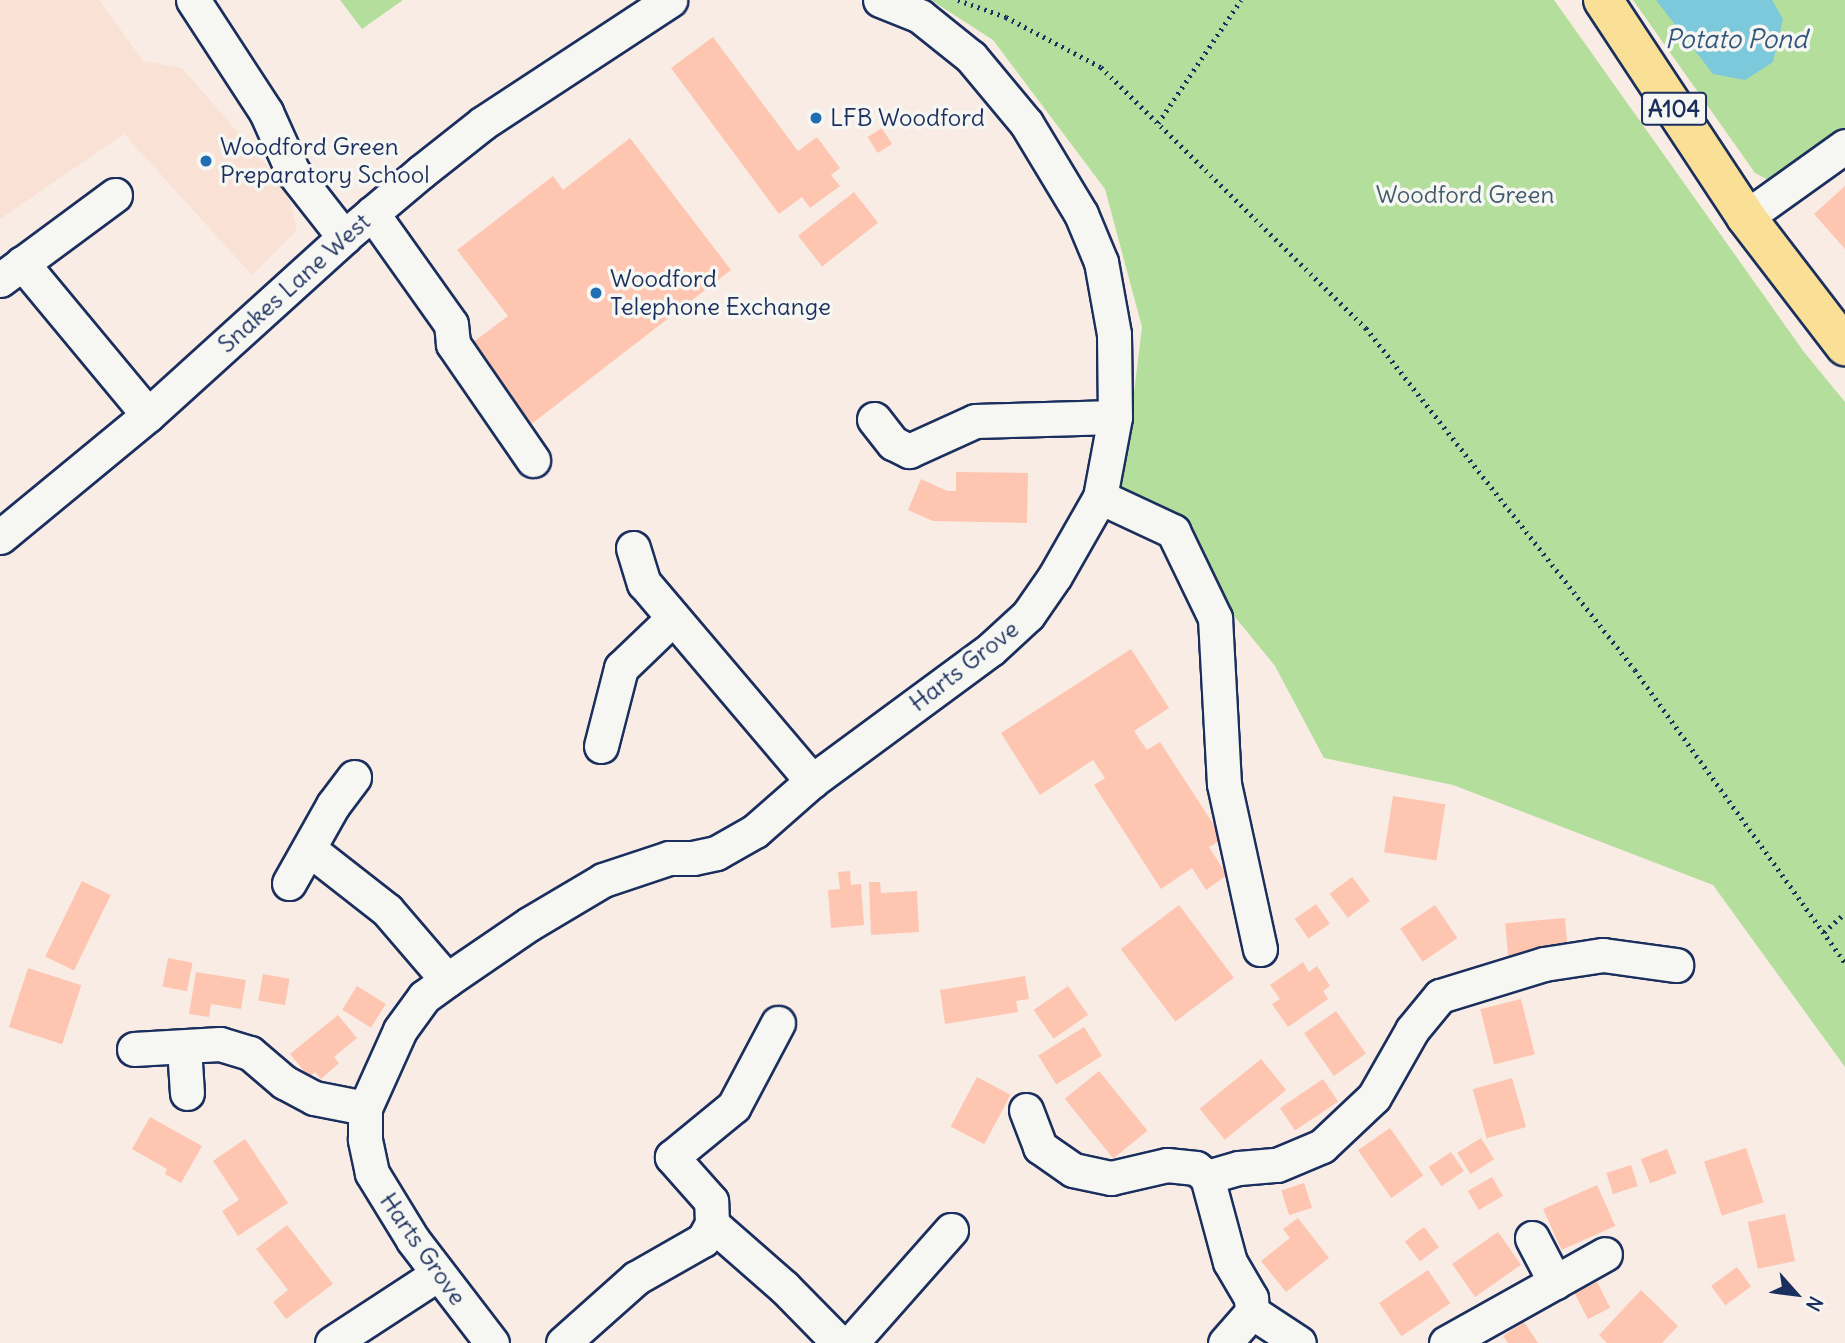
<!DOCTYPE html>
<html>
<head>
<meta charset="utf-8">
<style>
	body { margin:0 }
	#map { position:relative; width:1845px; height:1343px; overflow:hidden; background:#f8ece5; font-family:Delius,sans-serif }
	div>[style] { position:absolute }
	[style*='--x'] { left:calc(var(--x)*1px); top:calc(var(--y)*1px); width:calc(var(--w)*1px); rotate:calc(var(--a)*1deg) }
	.built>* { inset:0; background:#fae1d5 }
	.green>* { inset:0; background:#b4de9b }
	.water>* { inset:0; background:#7cc9db }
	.building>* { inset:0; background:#fec6b1; transform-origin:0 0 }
	.path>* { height:4.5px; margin-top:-2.25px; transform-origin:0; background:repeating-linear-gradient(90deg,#1b2f5e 0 2px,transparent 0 7px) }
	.roads { filter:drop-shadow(2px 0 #1b2f5e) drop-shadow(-2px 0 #1b2f5e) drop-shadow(0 2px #1b2f5e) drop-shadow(0 -2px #1b2f5e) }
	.minor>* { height:33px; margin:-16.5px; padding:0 16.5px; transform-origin:16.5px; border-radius:16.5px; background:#f6f6f2 }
	.major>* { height:38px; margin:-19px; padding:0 19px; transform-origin:19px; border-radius:19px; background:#fadf96 }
	.dots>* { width:19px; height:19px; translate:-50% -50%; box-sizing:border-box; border:4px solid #f6f6f2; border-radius:50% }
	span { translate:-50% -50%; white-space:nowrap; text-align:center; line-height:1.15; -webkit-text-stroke:7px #f6f6f2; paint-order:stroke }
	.shield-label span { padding:2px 5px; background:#f6f6f2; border:2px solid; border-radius:5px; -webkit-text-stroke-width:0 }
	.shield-label { font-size:23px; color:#1b2f5e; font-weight:700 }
	.poi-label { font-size:24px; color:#1b2f5e }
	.left { translate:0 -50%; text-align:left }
	.park-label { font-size:24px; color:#415b6d }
	.street-label { font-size:24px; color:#1b2f5e }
	.water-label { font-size:26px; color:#33567d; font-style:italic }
	.north { position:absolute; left:1761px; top:1259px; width:70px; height:70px; -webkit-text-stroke:5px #f6f6f2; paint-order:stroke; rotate:118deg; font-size:19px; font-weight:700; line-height:28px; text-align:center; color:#1b2f5e }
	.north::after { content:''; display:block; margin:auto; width:24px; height:32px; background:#1b2f5e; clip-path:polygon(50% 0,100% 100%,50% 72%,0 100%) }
</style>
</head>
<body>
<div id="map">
	<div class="built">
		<div style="clip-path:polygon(0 0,99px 0,143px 61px,182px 68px,287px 189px,297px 230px,252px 275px,124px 134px,0 219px)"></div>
	</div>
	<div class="green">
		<div style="clip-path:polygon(340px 0,403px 0,362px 29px)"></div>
		<div style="clip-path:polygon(931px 0,1554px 0,1804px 352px,1845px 402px,1845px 1067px,1713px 885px,1453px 785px,1324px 758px,1275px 666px,1195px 568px,1111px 497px,1130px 425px,1142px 327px,1105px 189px,993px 40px)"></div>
		<div style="clip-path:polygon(1633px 0,1845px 0,1845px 133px,1770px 181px,1755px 173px)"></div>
	</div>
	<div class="water">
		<div style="clip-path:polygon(1656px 0,1772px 0,1783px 19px,1773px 62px,1745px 80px,1713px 74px)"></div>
	</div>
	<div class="building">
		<div style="clip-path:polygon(713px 37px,798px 151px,817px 137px,840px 168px,831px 175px,840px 186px,810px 208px,802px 197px,779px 214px,671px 68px)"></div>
		<div style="left:882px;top:128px;width:19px;height:17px;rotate:58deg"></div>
		<div style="clip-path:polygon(630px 138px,731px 270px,525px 429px,464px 349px,508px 316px,457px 250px,553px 176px,563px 190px)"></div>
		<div style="clip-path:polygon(1845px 186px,1845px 249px,1814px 214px)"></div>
		<div style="left:854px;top:192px;width:39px;height:71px;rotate:52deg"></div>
		<div style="clip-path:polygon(956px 472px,1028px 473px,1027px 523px,933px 521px,908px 510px,921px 479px,947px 491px,956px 491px)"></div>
		<div style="clip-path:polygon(1131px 649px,1169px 708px,1134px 731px,1147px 750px,1160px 742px,1223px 839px,1209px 847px,1227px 875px,1206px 890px,1192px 868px,1161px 889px,1094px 785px,1105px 778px,1093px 760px,1040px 795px,1001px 733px)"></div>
		<div style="left:1393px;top:796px;width:53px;height:57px;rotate:9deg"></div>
		<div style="clip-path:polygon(850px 871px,851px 885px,861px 884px,864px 925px,831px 928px,828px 890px,840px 889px,838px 872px)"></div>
		<div style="left:1352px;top:877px;width:30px;height:28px;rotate:53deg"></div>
		<div style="left:82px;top:881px;width:32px;height:84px;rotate:26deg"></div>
		<div style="clip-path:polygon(869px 882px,880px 882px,881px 893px,917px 891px,919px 932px,871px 935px)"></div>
		<div style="left:1316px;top:904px;width:24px;height:26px;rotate:55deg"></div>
		<div style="left:1179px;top:905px;width:91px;height:73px;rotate:53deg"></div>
		<div style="left:1435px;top:905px;width:40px;height:42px;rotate:56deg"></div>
		<div style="left:1565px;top:918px;width:34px;height:60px;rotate:85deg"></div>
		<div style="left:168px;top:958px;width:25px;height:29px;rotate:11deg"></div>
		<div style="clip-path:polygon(1303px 962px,1309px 972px,1317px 966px,1330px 986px,1323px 991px,1328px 999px,1288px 1027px,1272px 1004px,1280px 999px,1270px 985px)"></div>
		<div style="left:28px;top:968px;width:56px;height:62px;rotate:18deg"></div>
		<div style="clip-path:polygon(196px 972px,246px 980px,241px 1009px,211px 1004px,209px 1017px,189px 1014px)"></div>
		<div style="left:263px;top:974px;width:27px;height:27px;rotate:10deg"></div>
		<div style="clip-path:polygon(1025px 976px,1029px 999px,1016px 1001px,1018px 1012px,945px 1024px,940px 990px)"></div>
		<div style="left:357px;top:986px;width:34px;height:28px;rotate:32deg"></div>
		<div style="left:1068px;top:986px;width:35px;height:42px;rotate:55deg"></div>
		<div style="left:1521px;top:999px;width:57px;height:42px;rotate:76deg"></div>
		<div style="left:1336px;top:1011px;width:52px;height:39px;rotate:55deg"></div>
		<div style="clip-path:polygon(338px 1015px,357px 1038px,334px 1057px,339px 1063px,321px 1079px,315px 1072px,309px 1077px,290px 1054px)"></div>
		<div style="left:1084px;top:1027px;width:34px;height:54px;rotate:58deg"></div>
		<div style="left:1261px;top:1059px;width:40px;height:79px;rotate:51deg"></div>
		<div style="left:1099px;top:1071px;width:77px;height:44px;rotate:51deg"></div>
		<div style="left:977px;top:1077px;width:38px;height:56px;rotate:28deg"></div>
		<div style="left:1512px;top:1078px;width:51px;height:41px;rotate:74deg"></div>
		<div style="left:1323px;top:1079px;width:27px;height:52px;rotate:56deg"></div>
		<div style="clip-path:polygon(150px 1117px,202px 1146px,181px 1183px,165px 1174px,167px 1169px,132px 1149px)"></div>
		<div style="left:1390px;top:1128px;width:58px;height:39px;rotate:55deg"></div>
		<div style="left:1481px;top:1138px;width:25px;height:28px;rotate:58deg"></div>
		<div style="clip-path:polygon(245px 1139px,288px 1203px,238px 1236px,222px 1211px,239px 1200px,213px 1161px)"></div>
		<div style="left:1746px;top:1148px;width:57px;height:44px;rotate:72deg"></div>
		<div style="left:1667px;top:1149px;width:26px;height:28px;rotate:69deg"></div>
		<div style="left:1451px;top:1152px;width:23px;height:27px;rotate:56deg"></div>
		<div style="left:1631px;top:1165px;width:22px;height:26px;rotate:72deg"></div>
		<div style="left:1492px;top:1177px;width:22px;height:28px;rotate:60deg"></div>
		<div style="left:1304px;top:1183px;width:26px;height:24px;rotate:72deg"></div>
		<div style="left:1597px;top:1185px;width:45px;height:59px;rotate:66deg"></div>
		<div style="left:1785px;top:1214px;width:48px;height:38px;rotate:78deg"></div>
		<div style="clip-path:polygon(1298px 1218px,1329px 1258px,1286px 1292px,1261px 1261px,1290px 1238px,1283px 1229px)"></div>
		<div style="clip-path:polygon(287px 1225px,333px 1284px,286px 1319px,273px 1302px,288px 1290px,256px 1249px)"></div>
		<div style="left:1424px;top:1227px;width:25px;height:24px;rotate:53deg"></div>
		<div style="left:1498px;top:1232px;width:40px;height:56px;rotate:55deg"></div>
		<div style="left:1737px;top:1267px;width:24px;height:32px;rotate:54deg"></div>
		<div style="left:1428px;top:1270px;width:40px;height:59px;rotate:56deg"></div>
		<div style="left:1597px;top:1282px;width:29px;height:25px;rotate:63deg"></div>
		<div style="clip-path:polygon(1641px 1290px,1678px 1326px,1662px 1343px,1607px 1343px,1599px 1335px)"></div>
		<div style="clip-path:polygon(1524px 1322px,1538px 1343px,1508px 1343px,1503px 1336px)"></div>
	</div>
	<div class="path">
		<div style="--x:958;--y:0;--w:51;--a:19.5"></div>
		<div style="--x:1006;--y:17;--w:107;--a:27.8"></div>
		<div style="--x:1101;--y:67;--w:372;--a:44.6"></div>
		<div style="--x:1366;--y:328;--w:435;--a:51.8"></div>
		<div style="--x:1635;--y:670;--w:360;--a:54.3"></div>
		<div style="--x:1158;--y:123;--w:148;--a:-56"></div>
		<div style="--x:1824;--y:932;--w:28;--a:-42"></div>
	</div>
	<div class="roads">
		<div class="minor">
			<div style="--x:193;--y:0;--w:134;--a:56.9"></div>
			<div style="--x:266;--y:112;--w:66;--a:65.8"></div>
			<div style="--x:293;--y:172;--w:83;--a:51.9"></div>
			<div style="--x:372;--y:213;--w:136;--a:54.6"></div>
			<div style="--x:451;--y:324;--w:20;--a:84"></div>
			<div style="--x:453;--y:344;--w:141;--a:55.4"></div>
			<div style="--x:1746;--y:217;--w:122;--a:-35.6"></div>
			<div style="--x:22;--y:263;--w:197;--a:50.3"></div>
			<div style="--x:0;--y:280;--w:143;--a:-36.5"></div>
			<div style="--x:874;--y:419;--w:31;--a:52"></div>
			<div style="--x:893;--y:443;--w:18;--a:27"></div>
			<div style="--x:909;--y:451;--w:72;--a:-24.4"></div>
			<div style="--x:975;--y:421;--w:140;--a:-1.6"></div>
			<div style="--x:1100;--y:497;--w:81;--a:25"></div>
			<div style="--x:1173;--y:531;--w:97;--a:64.2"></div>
			<div style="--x:1215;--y:618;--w:166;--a:86.9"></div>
			<div style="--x:1224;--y:784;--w:169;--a:77.7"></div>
			<div style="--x:0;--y:537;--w:192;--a:-39.5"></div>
			<div style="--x:148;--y:415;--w:265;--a:-42.2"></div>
			<div style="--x:344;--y:237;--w:101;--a:-40.2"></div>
			<div style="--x:421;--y:172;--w:79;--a:-38.3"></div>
			<div style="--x:483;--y:123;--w:224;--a:-33.3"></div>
			<div style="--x:633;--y:548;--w:37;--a:73"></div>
			<div style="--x:644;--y:583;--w:260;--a:49.7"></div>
			<div style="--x:601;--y:746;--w:81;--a:-75.6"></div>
			<div style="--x:621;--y:668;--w:71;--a:-43.9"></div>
			<div style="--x:309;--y:849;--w:99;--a:38"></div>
			<div style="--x:387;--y:910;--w:92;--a:49.4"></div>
			<div style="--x:289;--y:883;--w:90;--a:-60.6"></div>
			<div style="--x:333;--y:805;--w:35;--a:-53"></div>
			<div style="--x:184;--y:1047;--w:46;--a:86.3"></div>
			<div style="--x:134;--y:1049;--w:86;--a:-3.3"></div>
			<div style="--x:220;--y:1044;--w:31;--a:17"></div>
			<div style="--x:250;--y:1053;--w:45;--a:40.5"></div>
			<div style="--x:284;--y:1082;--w:34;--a:28"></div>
			<div style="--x:314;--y:1098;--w:52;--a:11.1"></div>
			<div style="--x:1026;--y:1110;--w:40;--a:69"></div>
			<div style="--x:1040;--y:1147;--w:40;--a:34.9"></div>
			<div style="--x:1073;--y:1170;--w:39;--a:12"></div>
			<div style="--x:1111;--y:1178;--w:57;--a:-13.1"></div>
			<div style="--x:1167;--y:1165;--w:29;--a:6"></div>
			<div style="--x:1196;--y:1168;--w:14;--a:39"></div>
			<div style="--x:1207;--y:1177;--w:88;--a:74.9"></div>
			<div style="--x:1230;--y:1262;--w:42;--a:59.7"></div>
			<div style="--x:1251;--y:1298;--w:14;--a:86"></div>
			<div style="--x:1252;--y:1312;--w:41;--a:131.1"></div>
			<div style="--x:1207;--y:1177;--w:33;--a:-16"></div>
			<div style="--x:1239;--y:1168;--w:38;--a:-5"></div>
			<div style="--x:1277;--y:1165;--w:49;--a:-22.9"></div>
			<div style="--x:1322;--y:1146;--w:71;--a:-43.3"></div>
			<div style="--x:1374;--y:1097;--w:77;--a:-60.4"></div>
			<div style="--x:1412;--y:1030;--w:44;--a:-50.5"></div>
			<div style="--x:1440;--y:996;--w:109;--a:-17.1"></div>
			<div style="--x:1544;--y:964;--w:60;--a:-8.7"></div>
			<div style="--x:1603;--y:955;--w:74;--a:7.8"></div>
			<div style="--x:712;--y:1224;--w:96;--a:41.2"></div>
			<div style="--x:784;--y:1287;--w:78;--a:45.5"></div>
			<div style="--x:1532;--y:1238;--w:50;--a:62.4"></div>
			<div style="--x:1252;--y:1312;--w:56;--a:33.4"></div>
			<div style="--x:332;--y:1343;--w:126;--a:-33.1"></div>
			<div style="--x:492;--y:1343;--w:130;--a:-127.5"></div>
			<div style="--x:413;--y:1240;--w:79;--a:-121.5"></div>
			<div style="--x:372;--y:1173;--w:35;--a:-102"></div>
			<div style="--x:365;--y:1139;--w:31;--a:-90"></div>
			<div style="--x:365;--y:1108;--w:85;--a:-65.8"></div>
			<div style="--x:400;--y:1030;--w:41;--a:-54"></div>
			<div style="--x:424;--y:997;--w:29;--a:-36"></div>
			<div style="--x:447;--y:980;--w:99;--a:-34.3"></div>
			<div style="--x:529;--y:924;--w:86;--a:-30.7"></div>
			<div style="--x:603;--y:880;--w:70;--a:-18.4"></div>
			<div style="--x:669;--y:858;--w:24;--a:0"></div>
			<div style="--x:693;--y:858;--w:24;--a:-12"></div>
			<div style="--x:716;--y:853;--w:45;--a:-29.4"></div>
			<div style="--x:755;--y:831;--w:76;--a:-41.3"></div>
			<div style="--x:812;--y:781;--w:222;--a:-36.4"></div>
			<div style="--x:991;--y:649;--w:50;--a:-42.6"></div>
			<div style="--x:1028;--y:615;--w:47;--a:-55.3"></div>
			<div style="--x:1055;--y:576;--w:91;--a:-60.3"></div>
			<div style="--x:1100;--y:497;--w:81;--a:-79.4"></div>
			<div style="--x:1115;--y:417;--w:83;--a:-90.7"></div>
			<div style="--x:1114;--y:334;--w:73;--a:-100.2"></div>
			<div style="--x:1101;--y:262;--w:52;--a:-112.6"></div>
			<div style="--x:1081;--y:214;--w:106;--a:-121.1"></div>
			<div style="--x:1026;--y:123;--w:86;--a:-129.8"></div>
			<div style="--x:971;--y:57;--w:65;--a:-141.2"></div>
			<div style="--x:920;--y:16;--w:43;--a:-158.2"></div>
			<div style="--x:563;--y:1343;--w:98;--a:-41.7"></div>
			<div style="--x:636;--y:1278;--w:77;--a:-29.6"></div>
			<div style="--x:703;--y:1240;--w:18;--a:-61"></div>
			<div style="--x:712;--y:1224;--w:23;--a:-92"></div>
			<div style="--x:711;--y:1201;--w:59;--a:-131.6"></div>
			<div style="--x:672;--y:1157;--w:80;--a:-39.4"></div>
			<div style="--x:734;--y:1106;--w:94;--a:-62.1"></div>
			<div style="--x:851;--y:1343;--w:151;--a:-48.5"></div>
			<div style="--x:1446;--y:1343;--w:182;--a:-29.2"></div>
		</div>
		<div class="major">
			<div style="--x:1603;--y:0;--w:260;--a:56.6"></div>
			<div style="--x:1746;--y:217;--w:163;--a:52.5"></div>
		</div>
	</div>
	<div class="dots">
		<div style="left:816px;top:118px;background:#1f6fb2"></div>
		<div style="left:206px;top:161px;background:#1f6fb2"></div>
		<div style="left:596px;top:293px;background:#1f6fb2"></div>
	</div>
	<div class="shield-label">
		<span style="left:1674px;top:109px">A104</span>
	</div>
	<div class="poi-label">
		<span class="left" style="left:830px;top:118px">LFB Woodford</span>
		<span class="left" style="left:220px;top:161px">Woodford Green<br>Preparatory School</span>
		<span class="left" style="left:610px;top:293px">Woodford<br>Telephone Exchange</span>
	</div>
	<div class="park-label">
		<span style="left:1465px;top:195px">Woodford Green</span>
	</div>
	<div class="street-label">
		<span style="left:294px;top:283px;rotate:-42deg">Snakes Lane West</span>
		<span style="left:964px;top:666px;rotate:-38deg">Harts Grove</span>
		<span style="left:423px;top:1249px;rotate:55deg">Harts Grove</span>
	</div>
	<div class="water-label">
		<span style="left:1736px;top:39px">Potato Pond</span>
	</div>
	<div class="north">N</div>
</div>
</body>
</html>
